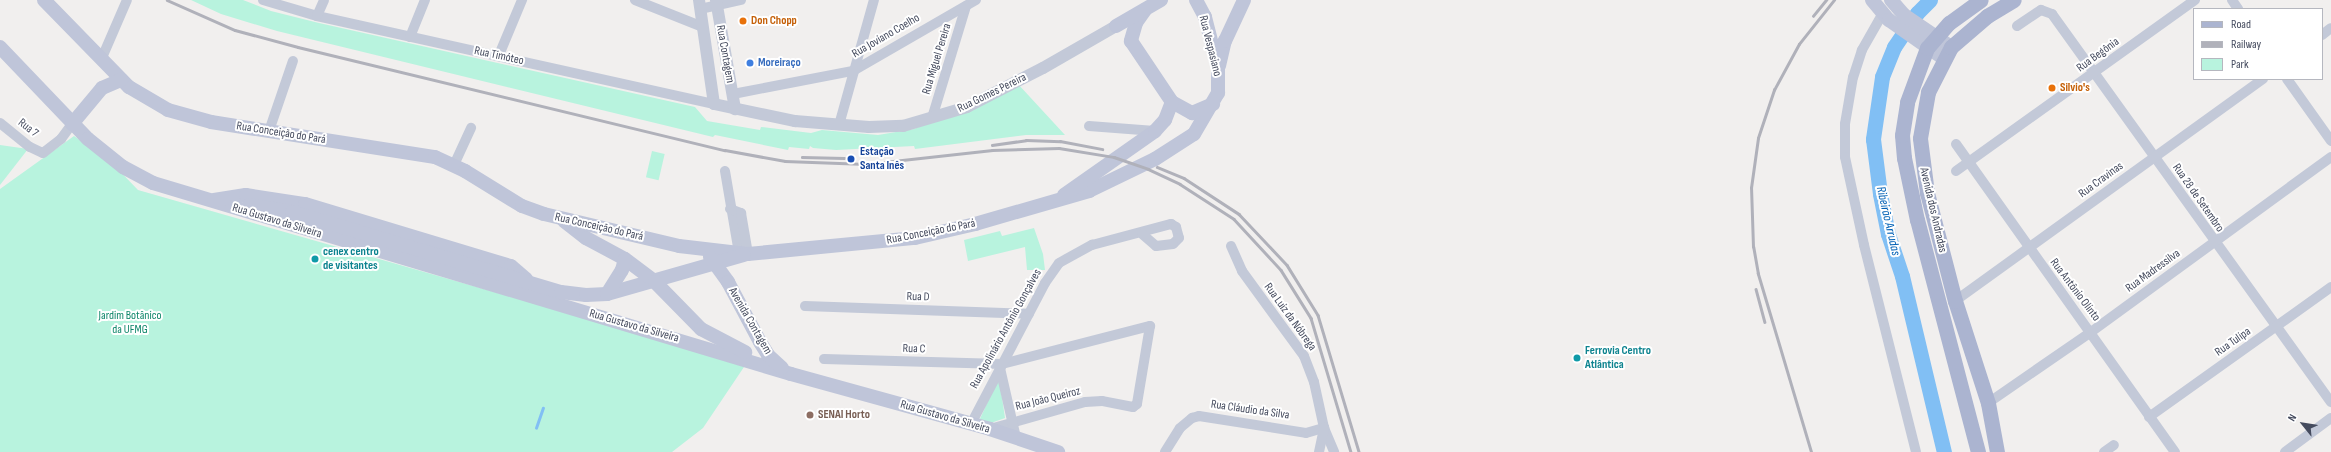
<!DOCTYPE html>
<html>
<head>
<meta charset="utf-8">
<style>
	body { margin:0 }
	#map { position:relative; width:2331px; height:452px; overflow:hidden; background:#f1efee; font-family:"Sofia Sans Condensed",sans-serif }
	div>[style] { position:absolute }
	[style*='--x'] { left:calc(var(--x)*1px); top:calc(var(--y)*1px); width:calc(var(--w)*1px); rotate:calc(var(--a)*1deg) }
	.green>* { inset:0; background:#b8f3de; transform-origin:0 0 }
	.stream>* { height:2.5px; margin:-1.25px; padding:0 1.25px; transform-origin:1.25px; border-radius:1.25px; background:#81bff4 }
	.river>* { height:15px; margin:-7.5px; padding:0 7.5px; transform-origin:7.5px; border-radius:7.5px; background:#81bff4 }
	.minor>* { height:10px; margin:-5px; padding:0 5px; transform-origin:5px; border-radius:5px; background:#c3c9d8 }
	.tertiary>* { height:12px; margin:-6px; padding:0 6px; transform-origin:6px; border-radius:6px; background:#c3c9d8 }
	.secondary>* { height:14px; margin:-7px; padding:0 7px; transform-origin:7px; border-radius:7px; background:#bfc5d9 }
	.primary>* { height:15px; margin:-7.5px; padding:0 7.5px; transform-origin:7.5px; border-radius:7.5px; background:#abb4d0 }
	.rail>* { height:2.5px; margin:-1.25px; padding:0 1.25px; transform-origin:1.25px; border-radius:1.25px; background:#b0b1ba }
	.dots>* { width:11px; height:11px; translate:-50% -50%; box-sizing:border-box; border:2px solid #fff; border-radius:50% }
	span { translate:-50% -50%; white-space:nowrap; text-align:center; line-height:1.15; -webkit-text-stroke:4px #fff; paint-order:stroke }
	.food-label { font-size:12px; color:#c56008; font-weight:700 }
	.left { translate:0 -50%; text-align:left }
	.street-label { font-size:12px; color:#454b5e }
	.shop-label { font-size:12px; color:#366cbe; font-weight:700 }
	.transit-label { font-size:12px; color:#164399; font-weight:700 }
	.culture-label { font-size:12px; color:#0d838f; font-weight:700 }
	.park-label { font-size:12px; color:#0e8669 }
	.education-label { font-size:12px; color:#785e54; font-weight:700 }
	.water-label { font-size:13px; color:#0060b5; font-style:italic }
	.legend { position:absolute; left:2193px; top:8px; width:130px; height:72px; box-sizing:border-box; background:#fff; border:1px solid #b5b7bf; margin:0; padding:5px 7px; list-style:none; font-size:12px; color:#454b5e }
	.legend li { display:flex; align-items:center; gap:8px; height:20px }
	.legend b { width:20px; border:1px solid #b5b7bf }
	.north { position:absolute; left:2283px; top:404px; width:40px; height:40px; -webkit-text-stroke:3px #fff; paint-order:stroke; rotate:300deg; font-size:11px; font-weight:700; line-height:16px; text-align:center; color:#454b5e }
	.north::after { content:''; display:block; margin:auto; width:14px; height:18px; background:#454b5e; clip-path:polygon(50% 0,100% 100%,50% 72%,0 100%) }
</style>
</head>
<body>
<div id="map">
	<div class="green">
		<div style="clip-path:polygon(191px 0,243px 0,271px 11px,319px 23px,695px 107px,707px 121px,760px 130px,761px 127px,811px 133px,822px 130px,878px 135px,914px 129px,1018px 84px,1065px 135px,1026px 135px,915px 149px,914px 146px,836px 150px,813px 148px,810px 146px,809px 149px,789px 147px,788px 150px,715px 135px,713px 137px,277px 31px,221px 14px)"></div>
		<div style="clip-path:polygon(74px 136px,110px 161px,138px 190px,746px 364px,703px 428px,672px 452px,0 452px,0 189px)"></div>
		<div style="clip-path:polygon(0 145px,28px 149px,0 185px)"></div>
		<div style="left:652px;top:151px;width:13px;height:27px;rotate:13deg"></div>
		<div style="clip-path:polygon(1034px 228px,1043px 254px,1045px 270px,1027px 270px,1025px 247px,968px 261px,964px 240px,1000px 231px,1002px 236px)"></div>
		<div style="clip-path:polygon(999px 377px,1005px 418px,988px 424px,979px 421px)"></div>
	</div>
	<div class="stream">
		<div style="--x:536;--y:428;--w:21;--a:-71"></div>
	</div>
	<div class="river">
		<div style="--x:1930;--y:0;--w:18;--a:135"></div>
		<div style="--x:1917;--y:13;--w:41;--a:124.1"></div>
		<div style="--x:1894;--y:47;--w:32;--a:112"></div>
		<div style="--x:1882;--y:77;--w:63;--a:98.3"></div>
		<div style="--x:1873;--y:139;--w:55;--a:82.7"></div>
		<div style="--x:1880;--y:194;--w:41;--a:78.7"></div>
		<div style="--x:1888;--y:234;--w:44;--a:71.6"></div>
		<div style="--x:1902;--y:276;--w:181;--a:76.6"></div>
	</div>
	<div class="minor">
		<div style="--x:263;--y:0;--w:56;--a:16.5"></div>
		<div style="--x:317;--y:16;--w:407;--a:12.5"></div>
		<div style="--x:635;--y:0;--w:73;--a:21.7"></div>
		<div style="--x:2232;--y:0;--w:11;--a:56"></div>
		<div style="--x:700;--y:9;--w:42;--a:-12.4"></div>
		<div style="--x:1883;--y:13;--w:43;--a:119.6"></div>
		<div style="--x:1862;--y:50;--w:28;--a:108"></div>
		<div style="--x:1853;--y:77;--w:48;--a:99.7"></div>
		<div style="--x:1845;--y:124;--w:33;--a:90"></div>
		<div style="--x:1845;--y:157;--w:90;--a:77.8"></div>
		<div style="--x:1864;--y:245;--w:213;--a:75.9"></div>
		<div style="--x:317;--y:16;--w:17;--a:-66"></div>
		<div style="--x:2017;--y:26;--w:29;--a:-34"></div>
		<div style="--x:2041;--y:10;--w:12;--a:20"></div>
		<div style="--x:2052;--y:14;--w:478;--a:54.3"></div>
		<div style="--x:2322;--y:35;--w:11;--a:-38"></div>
		<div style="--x:410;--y:37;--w:40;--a:-68"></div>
		<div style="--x:499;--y:55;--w:60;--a:-67.3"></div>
		<div style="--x:101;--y:60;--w:65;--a:-66.6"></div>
		<div style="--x:2287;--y:79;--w:76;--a:54.6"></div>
		<div style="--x:733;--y:94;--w:122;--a:-10.9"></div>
		<div style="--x:853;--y:71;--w:142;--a:-30"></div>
		<div style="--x:932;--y:118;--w:117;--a:-73.1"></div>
		<div style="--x:0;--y:123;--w:38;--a:39"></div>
		<div style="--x:30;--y:147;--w:14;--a:25"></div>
		<div style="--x:43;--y:153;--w:23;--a:-38"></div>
		<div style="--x:61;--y:139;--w:19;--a:-54"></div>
		<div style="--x:839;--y:125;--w:130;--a:-74.4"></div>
		<div style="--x:1089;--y:126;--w:66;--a:4.3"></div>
		<div style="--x:269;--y:131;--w:74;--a:-71.1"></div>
		<div style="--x:1956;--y:144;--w:378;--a:54.6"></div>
		<div style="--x:454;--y:165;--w:41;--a:-65.3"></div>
		<div style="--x:725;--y:171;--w:83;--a:80.3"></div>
		<div style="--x:1956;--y:171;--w:294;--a:-35.6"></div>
		<div style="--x:730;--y:209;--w:12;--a:20"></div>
		<div style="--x:741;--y:213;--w:42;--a:80.3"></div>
		<div style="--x:1231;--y:246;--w:27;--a:66"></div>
		<div style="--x:1242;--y:271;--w:105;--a:53.9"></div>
		<div style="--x:1304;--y:356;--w:28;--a:69"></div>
		<div style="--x:1314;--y:382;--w:47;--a:77.7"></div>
		<div style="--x:1324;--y:428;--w:26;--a:67"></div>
		<div style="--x:1955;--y:301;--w:380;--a:-35.8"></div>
		<div style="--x:805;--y:306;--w:224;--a:2"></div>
		<div style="--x:824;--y:359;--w:178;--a:1.6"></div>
		<div style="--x:1002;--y:364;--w:153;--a:-14.4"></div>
		<div style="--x:1150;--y:326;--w:79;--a:99.5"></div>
		<div style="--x:1137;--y:404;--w:5;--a:143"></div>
		<div style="--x:1133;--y:407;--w:32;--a:-169"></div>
		<div style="--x:1102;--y:401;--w:17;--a:177"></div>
		<div style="--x:1085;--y:402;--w:99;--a:164.1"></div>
		<div style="--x:1000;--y:368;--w:72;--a:77.1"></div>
		<div style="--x:1988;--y:403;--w:125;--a:-34.6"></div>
		<div style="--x:2091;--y:332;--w:297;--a:-36.1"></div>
		<div style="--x:2149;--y:417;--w:224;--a:-35.5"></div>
		<div style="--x:971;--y:424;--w:159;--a:-62.3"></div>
		<div style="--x:1045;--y:283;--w:24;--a:-55"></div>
		<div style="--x:1059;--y:263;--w:38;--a:-29"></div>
		<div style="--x:1092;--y:245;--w:82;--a:-14.9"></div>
		<div style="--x:1171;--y:224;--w:6;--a:31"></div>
		<div style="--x:1176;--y:227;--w:11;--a:75"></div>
		<div style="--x:1179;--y:238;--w:8;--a:135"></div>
		<div style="--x:1173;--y:244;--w:17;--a:173"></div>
		<div style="--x:1156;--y:246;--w:18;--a:-139"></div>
		<div style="--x:1165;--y:452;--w:28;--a:-58"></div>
		<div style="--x:1180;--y:428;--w:16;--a:-40"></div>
		<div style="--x:1192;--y:418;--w:7;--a:-16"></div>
		<div style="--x:1199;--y:416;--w:108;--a:9"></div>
		<div style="--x:1306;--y:433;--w:19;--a:-16"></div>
		<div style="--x:1319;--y:452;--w:25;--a:-78"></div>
		<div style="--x:2104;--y:452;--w:12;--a:-35"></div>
		<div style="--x:2285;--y:452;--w:57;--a:-36.5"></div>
	</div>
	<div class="tertiary">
		<div style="--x:699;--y:0;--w:105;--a:81.8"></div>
		<div style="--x:714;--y:104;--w:83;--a:11.9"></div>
		<div style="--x:795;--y:121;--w:74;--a:4.6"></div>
		<div style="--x:869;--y:127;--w:34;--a:-2"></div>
		<div style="--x:903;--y:126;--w:67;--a:-16.5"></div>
		<div style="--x:967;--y:107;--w:85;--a:-27.2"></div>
		<div style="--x:1043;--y:68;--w:84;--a:-29.9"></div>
		<div style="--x:716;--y:0;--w:111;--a:80.1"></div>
	</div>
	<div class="secondary">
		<div style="--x:44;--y:0;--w:122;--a:45.7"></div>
		<div style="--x:129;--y:87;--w:45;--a:30.5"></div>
		<div style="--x:168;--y:110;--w:45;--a:15.6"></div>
		<div style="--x:211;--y:122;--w:227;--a:8.9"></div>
		<div style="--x:435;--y:157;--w:33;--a:25"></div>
		<div style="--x:465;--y:171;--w:67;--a:31.6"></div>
		<div style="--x:522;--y:206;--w:23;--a:20"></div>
		<div style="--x:544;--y:214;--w:139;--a:13.3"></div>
		<div style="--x:679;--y:246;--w:69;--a:6.6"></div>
		<div style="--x:748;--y:254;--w:168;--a:-5.5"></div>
		<div style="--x:915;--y:238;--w:62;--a:-13.1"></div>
		<div style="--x:975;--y:224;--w:119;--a:-16.1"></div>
		<div style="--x:1089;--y:191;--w:73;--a:-25.9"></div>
		<div style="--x:1155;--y:159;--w:46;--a:-32.7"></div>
		<div style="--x:1194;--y:134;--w:48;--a:-59.7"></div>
		<div style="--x:1218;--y:93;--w:25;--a:-90"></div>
		<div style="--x:1218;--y:68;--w:53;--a:-104.3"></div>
		<div style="--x:1205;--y:17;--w:19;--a:-118"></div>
		<div style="--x:1872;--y:0;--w:26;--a:50"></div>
		<div style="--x:1889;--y:20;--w:66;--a:35.1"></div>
		<div style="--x:1891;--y:0;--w:20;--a:49"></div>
		<div style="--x:1904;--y:15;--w:57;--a:34.2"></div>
		<div style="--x:1145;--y:10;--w:16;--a:125"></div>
		<div style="--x:1136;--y:23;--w:19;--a:106"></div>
		<div style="--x:1131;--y:41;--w:73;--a:56.1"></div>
		<div style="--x:1172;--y:102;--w:23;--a:29"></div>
		<div style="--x:1192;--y:113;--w:23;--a:-23"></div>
		<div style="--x:1116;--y:26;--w:52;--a:-30"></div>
		<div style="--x:0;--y:47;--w:127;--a:46.3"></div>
		<div style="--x:88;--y:139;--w:45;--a:38.7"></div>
		<div style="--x:123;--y:167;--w:34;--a:28"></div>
		<div style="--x:153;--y:183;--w:666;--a:16.67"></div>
		<div style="--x:791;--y:374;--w:206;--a:15.4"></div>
		<div style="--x:990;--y:429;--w:72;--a:18.7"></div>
		<div style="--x:1219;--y:66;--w:26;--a:-77"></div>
		<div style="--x:1225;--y:41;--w:45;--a:-65.1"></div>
		<div style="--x:72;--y:124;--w:47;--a:-50.2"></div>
		<div style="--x:102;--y:88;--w:21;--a:-23"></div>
		<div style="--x:1064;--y:195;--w:111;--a:-35.1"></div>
		<div style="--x:1155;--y:131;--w:15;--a:-48"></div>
		<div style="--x:1165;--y:120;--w:19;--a:-69"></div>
		<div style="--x:214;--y:200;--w:32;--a:-9"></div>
		<div style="--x:246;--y:195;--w:60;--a:8.7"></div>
		<div style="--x:305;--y:204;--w:215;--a:16.8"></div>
		<div style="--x:511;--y:266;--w:20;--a:41"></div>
		<div style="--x:249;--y:205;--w:44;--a:9.2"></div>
		<div style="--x:292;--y:212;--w:281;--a:16.6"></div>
		<div style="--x:561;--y:292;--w:25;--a:7"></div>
		<div style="--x:586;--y:295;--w:21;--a:-3"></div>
		<div style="--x:607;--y:294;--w:142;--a:-15.9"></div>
		<div style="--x:564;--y:221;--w:28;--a:38"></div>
		<div style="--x:586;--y:238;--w:44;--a:28.3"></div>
		<div style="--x:625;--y:259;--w:38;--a:37"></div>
		<div style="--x:655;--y:282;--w:66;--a:45.6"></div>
		<div style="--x:701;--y:329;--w:50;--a:27.6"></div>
		<div style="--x:710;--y:257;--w:31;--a:54"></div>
		<div style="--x:728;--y:282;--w:68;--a:61.9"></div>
		<div style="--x:760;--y:342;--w:15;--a:58"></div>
		<div style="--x:768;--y:355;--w:19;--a:43"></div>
		<div style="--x:607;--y:294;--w:28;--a:-58"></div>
		<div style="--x:622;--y:270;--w:11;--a:-75"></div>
	</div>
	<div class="primary">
		<div style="--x:1978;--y:452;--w:240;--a:-104.7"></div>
		<div style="--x:1917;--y:220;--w:63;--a:-101.8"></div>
		<div style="--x:1904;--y:158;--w:23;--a:-95"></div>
		<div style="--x:1902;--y:135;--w:33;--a:-81"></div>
		<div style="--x:1907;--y:102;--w:58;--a:-69.7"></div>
		<div style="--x:1927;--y:48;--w:33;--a:-49"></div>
		<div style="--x:1949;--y:23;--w:39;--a:-36"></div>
		<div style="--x:1997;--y:452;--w:50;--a:-100.4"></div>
		<div style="--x:1988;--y:403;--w:107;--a:-107.9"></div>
		<div style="--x:1955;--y:301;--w:112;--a:-104.5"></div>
		<div style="--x:1927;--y:193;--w:55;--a:-97.3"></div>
		<div style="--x:1920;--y:138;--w:47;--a:-80.1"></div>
		<div style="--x:1928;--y:92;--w:51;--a:-62.9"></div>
		<div style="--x:1951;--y:47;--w:48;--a:-40.7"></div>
		<div style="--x:1987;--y:16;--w:31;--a:-31"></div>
	</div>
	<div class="rail">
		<div style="--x:167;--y:0;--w:74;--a:23.8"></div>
		<div style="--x:235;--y:30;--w:65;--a:15.1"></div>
		<div style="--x:298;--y:47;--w:439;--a:13.6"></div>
		<div style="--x:725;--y:150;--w:61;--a:10.4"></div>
		<div style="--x:785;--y:161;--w:81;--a:2.1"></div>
		<div style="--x:866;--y:164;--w:127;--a:-6.3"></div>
		<div style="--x:992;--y:150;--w:67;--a:-1.7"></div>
		<div style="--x:1059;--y:148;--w:56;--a:9.3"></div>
		<div style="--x:1114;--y:157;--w:36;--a:19"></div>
		<div style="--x:1148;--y:169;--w:35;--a:25"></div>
		<div style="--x:1180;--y:184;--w:64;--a:32.9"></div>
		<div style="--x:1234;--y:219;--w:69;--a:47.3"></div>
		<div style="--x:1281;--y:270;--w:57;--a:58"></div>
		<div style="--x:1311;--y:318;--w:140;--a:73.4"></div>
		<div style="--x:1813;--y:16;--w:21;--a:-51"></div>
		<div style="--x:992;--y:145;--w:34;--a:-8"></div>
		<div style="--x:1026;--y:140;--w:34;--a:2"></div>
		<div style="--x:1060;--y:141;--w:43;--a:10.8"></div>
		<div style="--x:802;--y:157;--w:42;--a:1.4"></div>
		<div style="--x:1157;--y:167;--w:29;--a:22"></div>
		<div style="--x:1184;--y:178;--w:66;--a:33.2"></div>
		<div style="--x:1239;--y:214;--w:70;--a:46.7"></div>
		<div style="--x:1287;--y:265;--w:59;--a:58.2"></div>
		<div style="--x:1318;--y:315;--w:143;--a:73.3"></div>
		<div style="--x:1756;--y:289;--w:34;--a:75"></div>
		<div style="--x:1811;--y:452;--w:186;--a:-106.6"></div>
		<div style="--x:1758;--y:274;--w:27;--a:-100"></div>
		<div style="--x:1753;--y:247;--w:59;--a:-91.9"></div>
		<div style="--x:1751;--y:188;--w:50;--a:-82"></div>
		<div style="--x:1758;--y:138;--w:51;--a:-71.6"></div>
		<div style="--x:1774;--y:90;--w:52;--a:-61.5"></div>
		<div style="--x:1799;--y:44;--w:56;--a:-51.5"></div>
	</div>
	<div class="dots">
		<div style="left:743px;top:21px;background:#e8710a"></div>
		<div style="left:750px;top:63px;background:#3f7fe0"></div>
		<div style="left:2052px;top:88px;background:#e8710a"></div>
		<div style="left:851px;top:159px;background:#1a4fb4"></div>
		<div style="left:315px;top:259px;background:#0f9aa8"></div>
		<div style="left:1577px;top:358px;background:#0f9aa8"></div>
		<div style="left:810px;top:415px;background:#8d6e63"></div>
	</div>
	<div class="food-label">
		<span class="left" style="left:751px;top:21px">Don Chopp</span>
		<span class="left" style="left:2060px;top:88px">Silvio's</span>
	</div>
	<div class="street-label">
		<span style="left:886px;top:36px;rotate:-30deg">Rua Joviano Coelho</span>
		<span style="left:1210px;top:46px;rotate:76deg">Rua Vespasiano</span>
		<span style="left:725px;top:54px;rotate:80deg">Rua Contagem</span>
		<span style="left:2098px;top:55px;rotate:-36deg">Rua Begônia</span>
		<span style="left:499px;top:56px;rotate:12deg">Rua Timóteo</span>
		<span style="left:937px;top:59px;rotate:-73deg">Rua Miguel Pereira</span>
		<span style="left:992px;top:93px;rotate:-26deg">Rua Gomes Pereira</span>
		<span style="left:28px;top:128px;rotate:38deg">Rua 7</span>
		<span style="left:281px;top:133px;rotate:9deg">Rua Conceição do Pará</span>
		<span style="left:2101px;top:180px;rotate:-36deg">Rua Cravinas</span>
		<span style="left:2198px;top:198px;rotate:55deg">Rua 28 de Setembro</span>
		<span style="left:1933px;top:210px;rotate:77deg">Avenida dos Andradas</span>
		<span style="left:277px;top:221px;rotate:17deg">Rua Gustavo da Silveira</span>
		<span style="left:599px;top:227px;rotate:13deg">Rua Conceição do Pará</span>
		<span style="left:931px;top:232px;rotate:-11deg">Rua Conceição do Pará</span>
		<span style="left:2153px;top:271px;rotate:-36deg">Rua Madressilva</span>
		<span style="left:2075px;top:290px;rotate:53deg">Rua Antônio Olinto</span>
		<span style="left:918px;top:297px;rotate:2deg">Rua D</span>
		<span style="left:1290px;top:317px;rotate:54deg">Rua Luiz da Nóbrega</span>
		<span style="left:750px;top:321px;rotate:60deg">Avenida Contagem</span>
		<span style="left:634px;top:326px;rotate:16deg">Rua Gustavo da Silveira</span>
		<span style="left:1006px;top:329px;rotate:-61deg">Rua Apolinário Antônio Gonçalves</span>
		<span style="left:2233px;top:342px;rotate:-35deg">Rua Tulipa</span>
		<span style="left:914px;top:349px;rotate:2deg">Rua C</span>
		<span style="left:1048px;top:399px;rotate:-14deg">Rua João Queiroz</span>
		<span style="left:1250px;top:410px;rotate:8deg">Rua Cláudio da Silva</span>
		<span style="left:945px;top:417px;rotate:16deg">Rua Gustavo da Silveira</span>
	</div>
	<div class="shop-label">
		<span class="left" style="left:758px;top:63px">Moreiraço</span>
	</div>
	<div class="transit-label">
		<span class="left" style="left:860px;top:159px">Estação<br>Santa Inês</span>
	</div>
	<div class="culture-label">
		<span class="left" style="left:323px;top:259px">cenex centro<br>de visitantes</span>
		<span class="left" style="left:1585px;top:358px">Ferrovia Centro<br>Atlântica</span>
	</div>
	<div class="park-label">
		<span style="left:130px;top:323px">Jardim Botânico<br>da UFMG</span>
	</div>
	<div class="education-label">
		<span class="left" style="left:818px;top:415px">SENAI Horto</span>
	</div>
	<div class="water-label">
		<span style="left:1888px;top:221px;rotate:77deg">Ribeirão Arrudas</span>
	</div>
	<ul class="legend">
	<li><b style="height:5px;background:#abb4d0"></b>Road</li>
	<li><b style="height:5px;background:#b0b1ba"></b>Railway</li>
	<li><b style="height:11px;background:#b8f3de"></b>Park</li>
	</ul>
	<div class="north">N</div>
</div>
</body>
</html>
